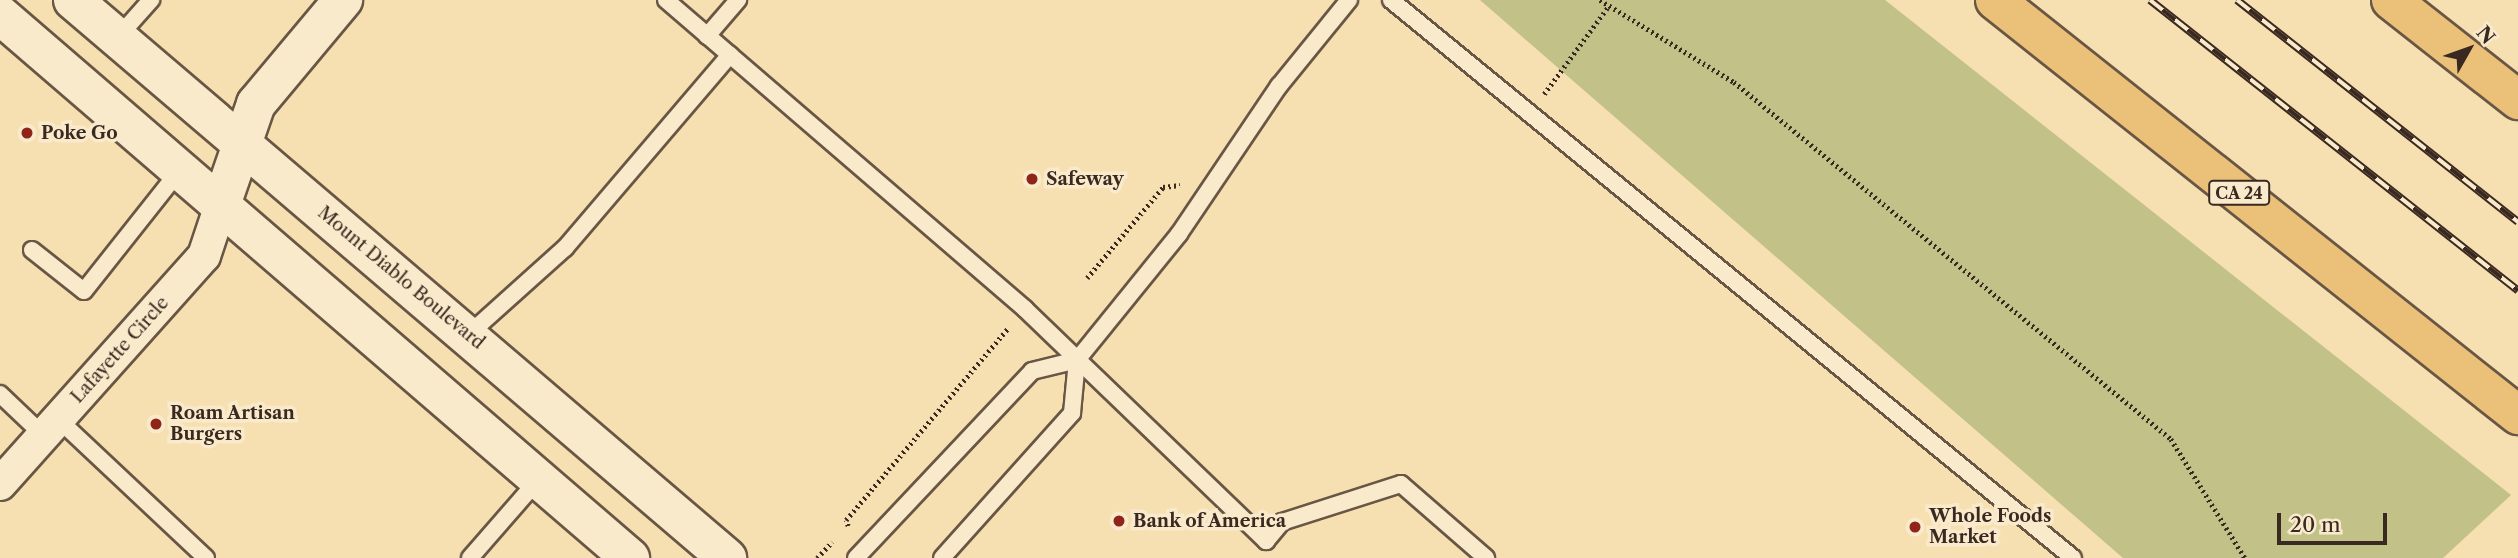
<!DOCTYPE html>
<html>
<head>
<meta charset="utf-8">
<style>
	body { margin:0 }
	#map { position:relative; width:2518px; height:558px; overflow:hidden; background:#f6dfb1; font-family:"Libre Caslon Text",serif }
	div>[style] { position:absolute }
	[style*='--x'] { left:calc(var(--x)*1px); top:calc(var(--y)*1px); width:calc(var(--w)*1px); rotate:calc(var(--a)*1deg) }
	.green>* { inset:0; background:#c1c188 }
	.path>* { height:4.5px; margin-top:-2.25px; transform-origin:0; background:repeating-linear-gradient(90deg,#3a2920 0 2px,transparent 0 5.5px) }
	.roads { filter:drop-shadow(2px 0 #695644) drop-shadow(-2px 0 #695644) drop-shadow(0 2px #695644) drop-shadow(0 -2px #695644) }
	.service>* { height:16px; margin:-8px; padding:0 8px; transform-origin:8px; border-radius:8px; background:#f9eacc }
	.minor>* { height:32px; margin:-16px; padding:0 16px; transform-origin:16px; border-radius:16px; background:#f9eacc }
	.tertiary>* { height:38px; margin:-19px; padding:0 19px; transform-origin:19px; border-radius:19px; background:#f9eacc }
	.secondary>* { height:38px; margin:-19px; padding:0 19px; transform-origin:19px; border-radius:19px; background:#f9eacc }
	.motorway>* { height:38px; margin:-19px; padding:0 19px; transform-origin:19px; border-radius:19px; background:#ebc078 }
	.rail>* { height:8px; margin-top:-4px; transform-origin:0; background:repeating-linear-gradient(90deg,#f9eacc 0 16px,#3a2920 0 32px); box-sizing:border-box; border-block:2px solid #3a2920 }
	.dots>* { width:19px; height:19px; translate:-50% -50%; box-sizing:border-box; border:4px solid #f9eacc; border-radius:50% }
	span { translate:-50% -50%; white-space:nowrap; text-align:center; line-height:1.15; -webkit-text-stroke:7px #f9eacc; paint-order:stroke }
	.shield-label span { padding:2px 5px; background:#f9eacc; border:2px solid; border-radius:5px; -webkit-text-stroke-width:0 }
	.shield-label { font-size:16px; color:#3a2920; font-weight:700 }
	.poi-label { font-size:18px; color:#3a2920; font-weight:700 }
	.left { translate:0 -50%; text-align:left }
	.street-label { font-size:18px; color:#3a2920 }
	.north { position:absolute; left:2434px; top:14px; width:70px; height:70px; -webkit-text-stroke:5px #f9eacc; paint-order:stroke; rotate:50deg; font-size:19px; font-weight:700; line-height:28px; text-align:center; color:#3a2920 }
	.north::after { content:''; display:block; margin:auto; width:24px; height:32px; background:#3a2920; clip-path:polygon(50% 0,100% 100%,50% 72%,0 100%) }
	.scale { position:absolute; left:2277px; top:513px; width:110px; height:32px; box-sizing:border-box; border:4px solid #3a2920; border-top:0; padding-left:9px; font-size:21px; line-height:24px; white-space:nowrap; color:#3a2920; -webkit-text-stroke:5px #f9eacc; paint-order:stroke }
</style>
</head>
<body>
<div id="map">
	<div class="green">
		<div style="clip-path:polygon(1480px 0,1885px 0,2511px 495px,2443px 558px,2123px 558px)"></div>
	</div>
	<div class="path">
		<div style="--x:1600;--y:0;--w:157;--a:31.5"></div>
		<div style="--x:1734;--y:82;--w:564;--a:39.25"></div>
		<div style="--x:2171;--y:439;--w:140;--a:58.1"></div>
		<div style="--x:1544;--y:94;--w:108;--a:-53.7"></div>
		<div style="--x:1087;--y:278;--w:119;--a:-50.1"></div>
		<div style="--x:1163;--y:187;--w:17;--a:-7"></div>
		<div style="--x:848;--y:526;--w:6;--a:-108"></div>
		<div style="--x:846;--y:520;--w:251;--a:-49.8"></div>
		<div style="--x:817;--y:558;--w:22;--a:-47"></div>
	</div>
	<div class="roads">
		<div class="service">
			<div style="--x:666;--y:0;--w:474;--a:40.7"></div>
			<div style="--x:1025;--y:309;--w:335;--a:43.9"></div>
			<div style="--x:1266;--y:541;--w:25;--a:-50"></div>
			<div style="--x:1282;--y:522;--w:125;--a:-17.7"></div>
			<div style="--x:1401;--y:484;--w:113;--a:41"></div>
			<div style="--x:1391;--y:0;--w:881;--a:39.29"></div>
			<div style="--x:707;--y:36;--w:48;--a:-49.3"></div>
			<div style="--x:118;--y:37;--w:50;--a:-48.3"></div>
			<div style="--x:32;--y:250;--w:66;--a:38.3"></div>
			<div style="--x:84;--y:291;--w:154;--a:-51.6"></div>
			<div style="--x:469;--y:334;--w:129;--a:-41.9"></div>
			<div style="--x:565;--y:248;--w:254;--a:-49.5"></div>
			<div style="--x:0;--y:394;--w:59;--a:43.6"></div>
			<div style="--x:58;--y:419;--w:203;--a:43.2"></div>
			<div style="--x:470;--y:558;--w:105;--a:-48.9"></div>
			<div style="--x:856;--y:558;--w:257;--a:-46.7"></div>
			<div style="--x:1032;--y:371;--w:46;--a:-13.7"></div>
			<div style="--x:942;--y:558;--w:195;--a:-48.1"></div>
			<div style="--x:1072;--y:413;--w:53;--a:-84.6"></div>
			<div style="--x:1077;--y:360;--w:162;--a:-51"></div>
			<div style="--x:1179;--y:234;--w:179;--a:-56"></div>
			<div style="--x:1279;--y:86;--w:111;--a:-50.9"></div>
		</div>
		<div class="minor">
			<div style="--x:0;--y:484;--w:306;--a:-48.2"></div>
			<div style="--x:204;--y:256;--w:54;--a:-71.6"></div>
		</div>
		<div class="tertiary">
			<div style="--x:221;--y:205;--w:107;--a:-70.9"></div>
			<div style="--x:256;--y:104;--w:136;--a:-50.1"></div>
		</div>
		<div class="secondary">
			<div style="--x:73;--y:0;--w:860;--a:40.47"></div>
			<div style="--x:0;--y:15;--w:832;--a:40.76"></div>
		</div>
		<div class="motorway">
			<div style="--x:1995;--y:0;--w:668;--a:38.43"></div>
			<div style="--x:2391;--y:0;--w:162;--a:38.2"></div>
		</div>
	</div>
	<div class="rail">
		<div style="--x:2150;--y:0;--w:469;--a:38.3"></div>
		<div style="--x:2237;--y:0;--w:358;--a:38.3"></div>
	</div>
	<div class="dots">
		<div style="left:27px;top:133px;background:#8f2418"></div>
		<div style="left:1032px;top:179px;background:#8f2418"></div>
		<div style="left:156px;top:424px;background:#8f2418"></div>
		<div style="left:1119px;top:521px;background:#8f2418"></div>
		<div style="left:1915px;top:527px;background:#8f2418"></div>
	</div>
	<div class="shield-label">
		<span style="left:2239px;top:193px">CA 24</span>
	</div>
	<div class="poi-label">
		<span class="left" style="left:41px;top:133px">Poke Go</span>
		<span class="left" style="left:1046px;top:179px">Safeway</span>
		<span class="left" style="left:170px;top:424px">Roam Artisan<br>Burgers</span>
		<span class="left" style="left:1929px;top:527px">Whole Foods<br>Market</span>
		<span class="left" style="left:1133px;top:521px">Bank of America</span>
	</div>
	<div class="street-label">
		<span style="left:401px;top:278px;rotate:40deg">Mount Diablo Boulevard</span>
		<span style="left:120px;top:350px;rotate:-48deg">Lafayette Circle</span>
	</div>
	<div class="north">N</div>
	<div class="scale">20 m</div>
</div>
</body>
</html>
